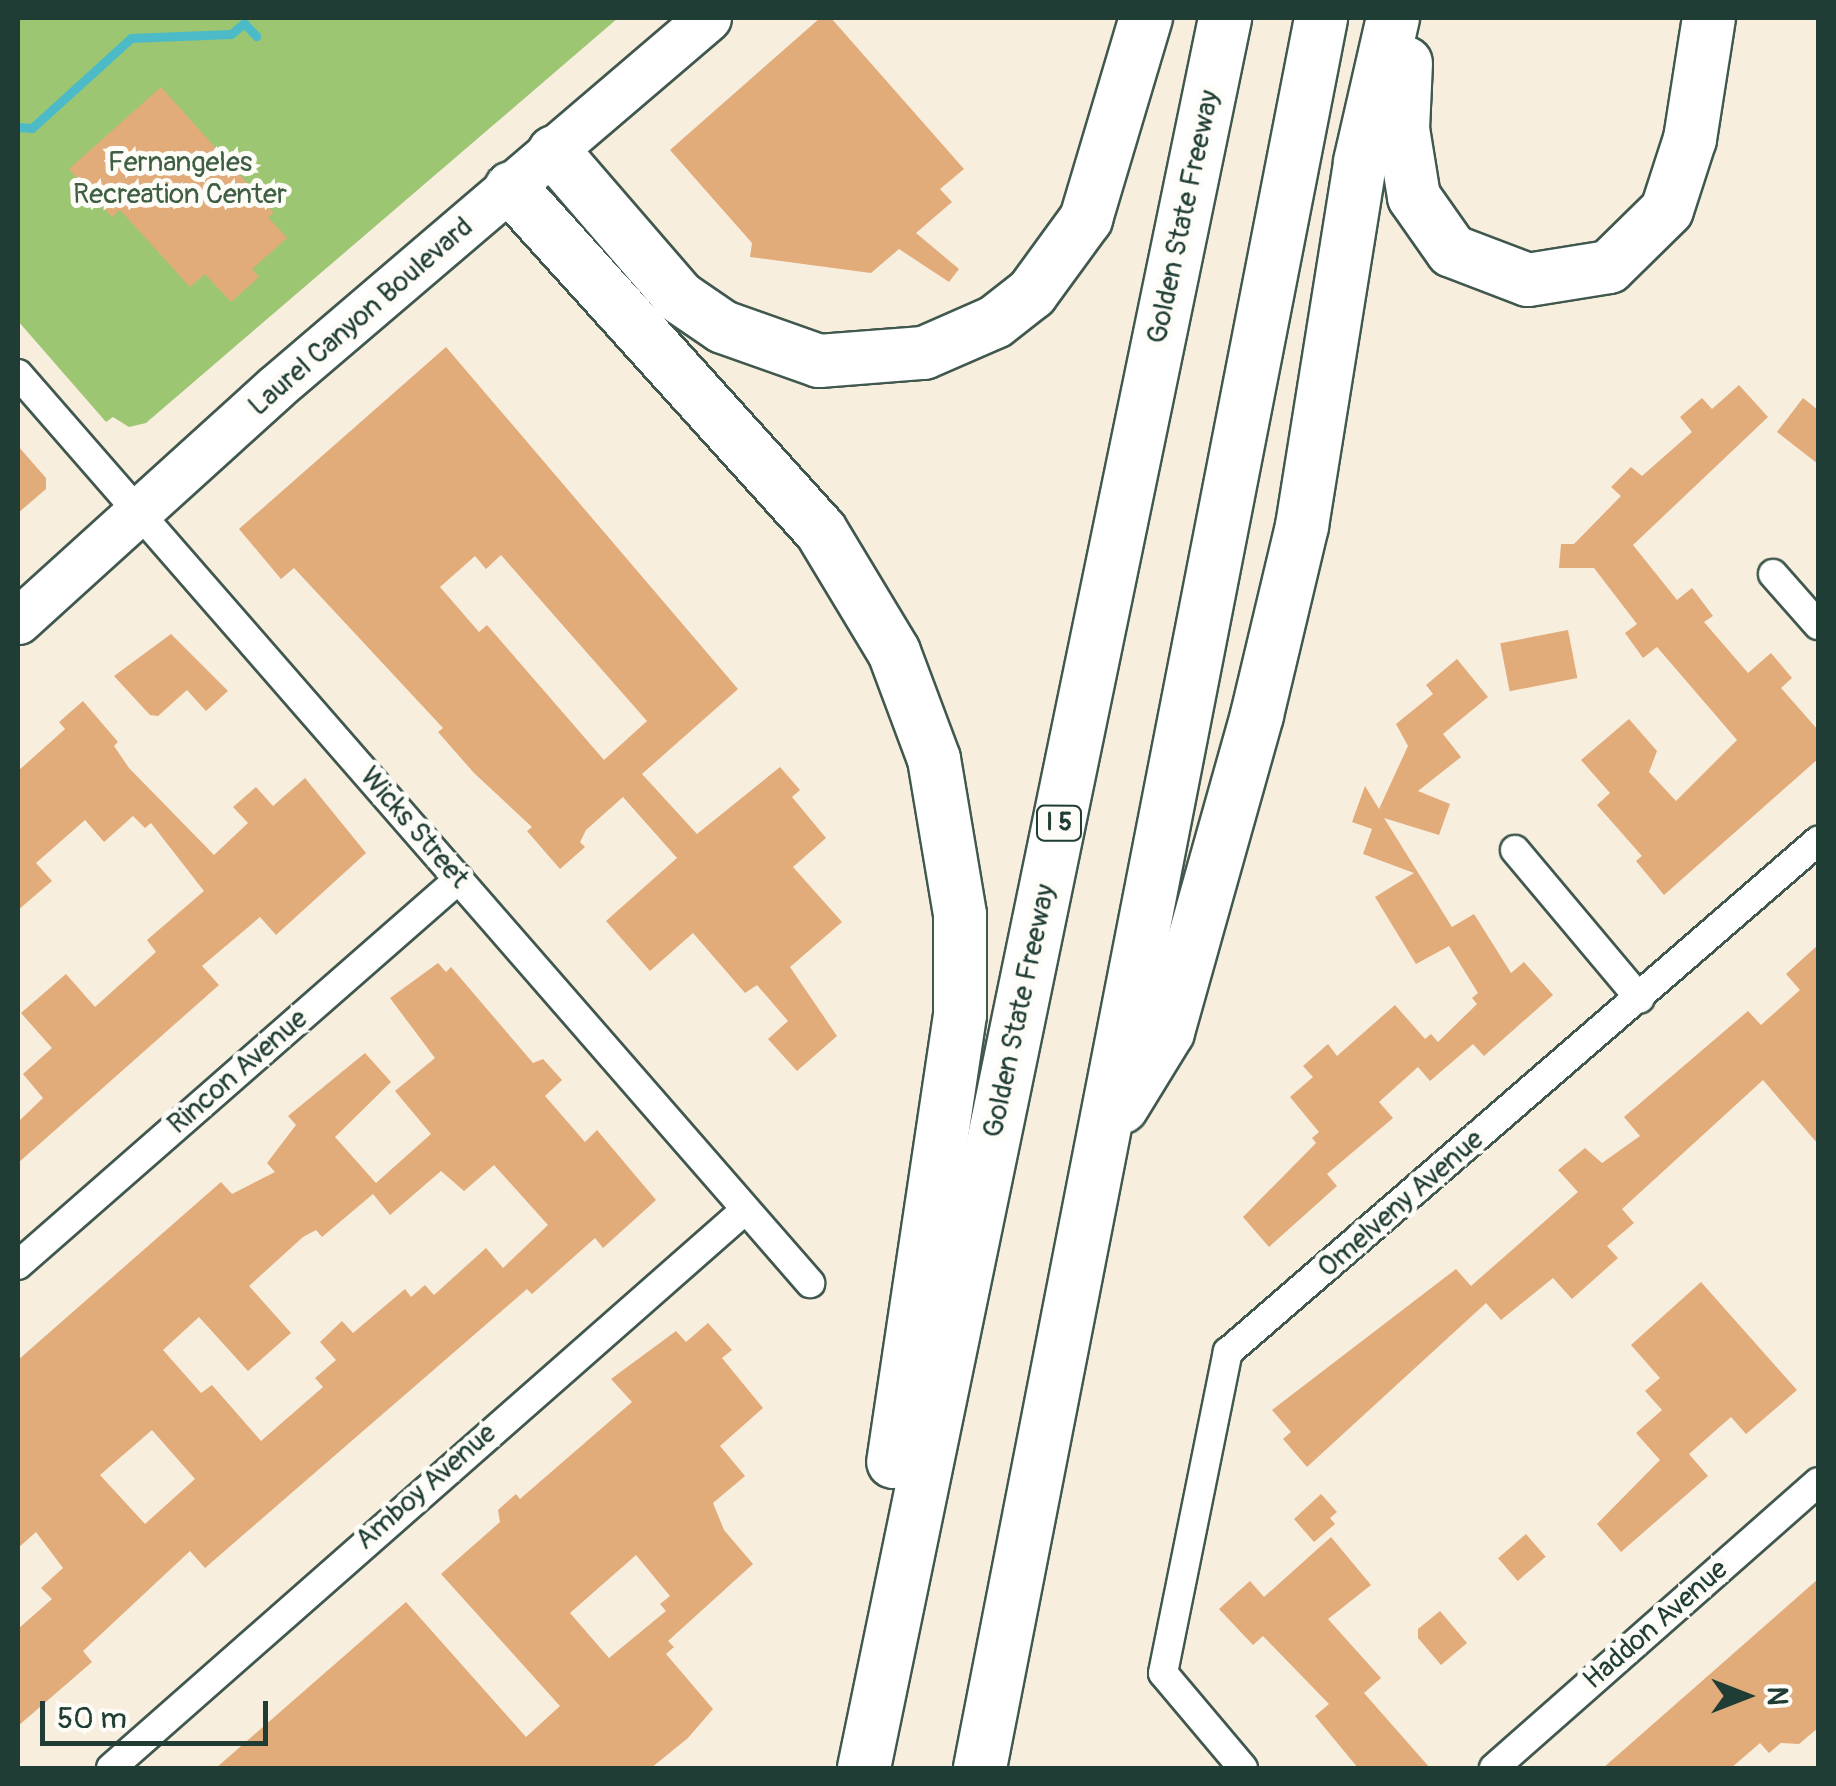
<!DOCTYPE html>
<html>
<head>
<meta charset="utf-8">
<style>
	body { margin:0 }
	#map { position:relative; width:1836px; height:1786px; overflow:hidden; background:#f8eede; font-family:Pangolin,sans-serif }
	div>[style] { position:absolute }
	[style*='--x'] { left:calc(var(--x)*1px); top:calc(var(--y)*1px); width:calc(var(--w)*1px); rotate:calc(var(--a)*1deg) }
	.green>* { inset:0; background:#9dc672 }
	.stream>* { height:9px; margin:-4.5px; padding:0 4.5px; transform-origin:4.5px; border-radius:4.5px; background:#4dbac8 }
	.building>* { inset:0; background:#e2ab7a; transform-origin:0 0 }
	.roads { filter:drop-shadow(2px 0 #40584e) drop-shadow(-2px 0 #40584e) drop-shadow(0 2px #40584e) drop-shadow(0 -2px #40584e) }
	.street>* { height:28px; margin:-14px; padding:0 14px; transform-origin:14px; border-radius:14px; background:#fff }
	.primary>* { height:45px; margin:-22.5px; padding:0 22.5px; transform-origin:22.5px; border-radius:22.5px; background:#fff }
	.highway>* { height:52px; margin:-26px; padding:0 26px; transform-origin:26px; border-radius:26px; background:#fff }
	span { translate:-50% -50%; white-space:nowrap; text-align:center; line-height:1.15; -webkit-text-stroke:10px #fdfcf7; paint-order:stroke }
	.shield-label span { padding:2px 8px; background:#fdfcf7; border:2px solid; border-radius:8px; -webkit-text-stroke-width:0 }
	.shield-label { font-size:25px; color:#1f3d34; font-weight:700 }
	.park-label { font-size:28px; color:#3e5f44 }
	.street-label { font-size:28px; color:#1f3d34 }
	.frame { position:absolute; inset:0; border:20px solid #1f3d34; pointer-events:none }
	.north { position:absolute; left:1696px; top:1646px; width:100px; height:100px; -webkit-text-stroke:8px #fdfcf7; paint-order:stroke; rotate:90deg; font-size:28px; font-weight:700; line-height:40px; text-align:center; color:#1f3d34 }
	.north::after { content:''; display:block; margin:auto; width:35px; height:45px; background:#1f3d34; clip-path:polygon(50% 0,100% 100%,50% 72%,0 100%) }
	.scale { position:absolute; left:40px; top:1701px; width:228px; height:45px; box-sizing:border-box; border:5px solid #1f3d34; border-top:0; padding-left:12px; font-size:30px; line-height:35px; white-space:nowrap; color:#1f3d34; -webkit-text-stroke:8px #fdfcf7; paint-order:stroke }
</style>
</head>
<body>
<div id="map">
	<div class="green">
		<div style="clip-path:polygon(18px 18px,618px 18px,146px 423px,129px 427px,113px 417px,106px 422px,18px 321px)"></div>
	</div>
	<div class="stream">
		<div style="--x:18;--y:127;--w:14;--a:4"></div>
		<div style="--x:32;--y:128;--w:134;--a:-42.3"></div>
		<div style="--x:131;--y:38;--w:100;--a:-2.3"></div>
		<div style="--x:231;--y:34;--w:17;--a:-40"></div>
		<div style="--x:244;--y:23;--w:18;--a:47"></div>
	</div>
	<div class="building">
		<div style="clip-path:polygon(820px 18px,831px 18px,964px 169px,940px 189px,952px 202px,916px 233px,959px 269px,949px 282px,899px 249px,871px 273px,750px 257px,752px 243px,670px 150px)"></div>
		<div style="clip-path:polygon(161px 87px,274px 213px,268px 217px,287px 238px,252px 269px,259px 277px,231px 302px,205px 274px,190px 287px,120px 210px,112px 217px,69px 169px)"></div>
		<div style="clip-path:polygon(evenodd,446px 347px,738px 689px,642px 774px,697px 834px,780px 767px,800px 790px,792px 797px,826px 838px,793px 867px,842px 922px,790px 967px,837px 1036px,797px 1071px,768px 1039px,788px 1021px,757px 985px,745px 993px,693px 933px,650px 971px,606px 921px,677px 858px,623px 797px,586px 830px,580px 842px,585px 847px,560px 869px,527px 831px,532px 827px,474px 773px,438px 732px,443px 728px,294px 568px,281px 579px,239px 529px,446px 347px,501px 555px,647px 721px,604px 760px,487px 625px,479px 632px,440px 587px,475px 556px,486px 569px,501px 555px)"></div>
		<div style="clip-path:polygon(1739px 385px,1768px 417px,1633px 545px,1677px 600px,1692px 588px,1713px 616px,1704px 622px,1748px 673px,1771px 653px,1792px 678px,1781px 688px,1818px 730px,1818px 759px,1664px 895px,1636px 861px,1642px 856px,1597px 805px,1610px 793px,1581px 760px,1629px 719px,1657px 751px,1649px 772px,1676px 801px,1737px 740px,1657px 647px,1643px 658px,1625px 633px,1637px 624px,1594px 568px,1559px 568px,1561px 544px,1574px 544px,1621px 496px,1611px 487px,1631px 467px,1642px 476px,1692px 432px,1680px 417px,1702px 398px,1712px 409px)"></div>
		<div style="clip-path:polygon(1803px 398px,1818px 410px,1818px 464px,1777px 432px)"></div>
		<div style="clip-path:polygon(18px 446px,46px 478px,46px 489px,18px 513px)"></div>
		<div style="left:1568px;top:630px;width:49px;height:69px;rotate:79deg"></div>
		<div style="clip-path:polygon(171px 634px,228px 691px,206px 711px,187px 690px,158px 716px,150px 715px,114px 676px)"></div>
		<div style="clip-path:polygon(1457px 659px,1488px 697px,1443px 734px,1461px 757px,1418px 791px,1450px 804px,1439px 835px,1384px 818px,1452px 927px,1474px 914px,1511px 973px,1524px 962px,1553px 995px,1484px 1056px,1473px 1044px,1430px 1081px,1418px 1067px,1379px 1102px,1393px 1118px,1327px 1174px,1337px 1186px,1269px 1247px,1243px 1217px,1316px 1143px,1312px 1138px,1319px 1132px,1290px 1097px,1313px 1077px,1303px 1066px,1328px 1044px,1337px 1056px,1395px 1005px,1425px 1039px,1431px 1034px,1438px 1042px,1477px 1004px,1472px 998px,1478px 993px,1449px 946px,1416px 964px,1375px 897px,1414px 873px,1363px 854px,1372px 829px,1352px 822px,1365px 786px,1379px 809px,1408px 746px,1396px 724px,1433px 694px,1426px 685px)"></div>
		<div style="clip-path:polygon(83px 701px,118px 742px,114px 746px,129px 768px,214px 855px,248px 823px,233px 807px,256px 787px,273px 806px,305px 778px,366px 853px,276px 935px,260px 917px,202px 966px,219px 985px,18px 1163px,18px 1122px,43px 1098px,23px 1074px,52px 1048px,21px 1013px,66px 974px,95px 1007px,156px 952px,147px 940px,204px 891px,151px 823px,145px 828px,133px 816px,104px 842px,85px 820px,36px 863px,52px 881px,18px 910px,18px 771px,65px 729px,59px 722px)"></div>
		<div style="clip-path:polygon(1818px 945px,1818px 1144px,1763px 1080px,1622px 1209px,1634px 1223px,1607px 1246px,1618px 1258px,1572px 1299px,1553px 1278px,1501px 1320px,1486px 1303px,1307px 1467px,1283px 1439px,1291px 1432px,1272px 1410px,1456px 1269px,1471px 1286px,1578px 1192px,1558px 1170px,1585px 1148px,1602px 1163px,1640px 1136px,1624px 1117px,1748px 1011px,1761px 1025px,1800px 990px,1786px 974px)"></div>
		<div style="clip-path:polygon(evenodd,438px 963px,446px 972px,451px 967px,533px 1063px,543px 1059px,562px 1080px,545px 1096px,585px 1142px,597px 1130px,656px 1200px,603px 1248px,595px 1238px,532px 1294px,527px 1289px,205px 1568px,190px 1551px,83px 1651px,92px 1662px,18px 1726px,18px 1629px,52px 1599px,41px 1588px,63px 1568px,36px 1532px,18px 1548px,18px 1360px,221px 1182px,232px 1194px,275px 1172px,267px 1163px,296px 1125px,288px 1116px,365px 1053px,391px 1082px,335px 1137px,376px 1183px,431px 1134px,395px 1091px,435px 1058px,390px 998px,438px 963px,494px 1165px,548px 1225px,503px 1268px,486px 1248px,434px 1295px,425px 1285px,411px 1297px,405px 1289px,353px 1333px,342px 1321px,320px 1342px,336px 1360px,315px 1378px,323px 1387px,261px 1441px,212px 1385px,201px 1393px,163px 1350px,199px 1317px,248px 1371px,291px 1333px,249px 1286px,303px 1237px,316px 1230px,322px 1237px,373px 1194px,390px 1215px,441px 1171px,464px 1191px,494px 1165px,438px 963px,152px 1430px,195px 1479px,145px 1524px,100px 1475px,152px 1430px)"></div>
		<div style="clip-path:polygon(1701px 1282px,1797px 1390px,1746px 1434px,1731px 1417px,1689px 1454px,1708px 1476px,1621px 1552px,1597px 1524px,1660px 1460px,1636px 1433px,1662px 1410px,1645px 1391px,1660px 1378px,1631px 1345px)"></div>
		<div style="clip-path:polygon(evenodd,708px 1323px,732px 1350px,722px 1358px,763px 1408px,720px 1446px,745px 1476px,713px 1503px,724px 1530px,753px 1564px,668px 1641px,674px 1647px,666px 1654px,713px 1709px,688px 1738px,651px 1768px,216px 1768px,406px 1602px,526px 1737px,560px 1706px,441px 1574px,500px 1522px,498px 1510px,516px 1494px,520px 1499px,632px 1402px,611px 1379px,676px 1331px,686px 1342px,708px 1323px,636px 1555px,670px 1596px,660px 1604px,666px 1611px,609px 1658px,570px 1613px,636px 1555px)"></div>
		<div style="clip-path:polygon(1321px 1494px,1337px 1512px,1330px 1518px,1335px 1524px,1314px 1542px,1294px 1519px)"></div>
		<div style="left:1526px;top:1534px;width:30px;height:37px;rotate:49deg"></div>
		<div style="clip-path:polygon(1331px 1537px,1371px 1585px,1328px 1619px,1381px 1678px,1364px 1693px,1430px 1768px,1358px 1768px,1315px 1716px,1329px 1704px,1263px 1636px,1253px 1645px,1219px 1609px,1250px 1581px,1264px 1597px)"></div>
		<div style="clip-path:polygon(1818px 1579px,1818px 1728px,1799px 1744px,1781px 1743px,1769px 1753px,1760px 1743px,1731px 1768px,1603px 1768px)"></div>
		<div style="clip-path:polygon(1440px 1611px,1467px 1643px,1441px 1665px,1418px 1638px,1418px 1629px)"></div>
	</div>
	<div class="roads">
		<div class="street">
			<div style="--x:18;--y:374;--w:1206;--a:48.93"></div>
			<div style="--x:1773;--y:574;--w:68;--a:48.6"></div>
			<div style="--x:1515;--y:850;--w:194;--a:50"></div>
			<div style="--x:18;--y:1265;--w:586;--a:-41.2"></div>
			<div style="--x:111;--y:1768;--w:845;--a:-41.35"></div>
			<div style="--x:1243;--y:1768;--w:124;--a:-130.1"></div>
			<div style="--x:1163;--y:1673;--w:328;--a:-78.6"></div>
			<div style="--x:1228;--y:1352;--w:781;--a:-40.9"></div>
			<div style="--x:1494;--y:1768;--w:432;--a:-41.4"></div>
		</div>
		<div class="primary">
			<div style="--x:18;--y:621;--w:348;--a:-42.2"></div>
			<div style="--x:276;--y:387;--w:568;--a:-40.5"></div>
		</div>
		<div class="highway">
			<div style="--x:1406;--y:63;--w:66;--a:92.6"></div>
			<div style="--x:1403;--y:129;--w:69;--a:80.8"></div>
			<div style="--x:1414;--y:197;--w:66;--a:54.9"></div>
			<div style="--x:1452;--y:251;--w:81;--a:20.9"></div>
			<div style="--x:1528;--y:280;--w:82;--a:-9.1"></div>
			<div style="--x:1609;--y:267;--w:81;--a:-44.5"></div>
			<div style="--x:1667;--y:210;--w:75;--a:-72.1"></div>
			<div style="--x:1690;--y:139;--w:122;--a:-81.1"></div>
			<div style="--x:554;--y:152;--w:191;--a:49.2"></div>
			<div style="--x:679;--y:297;--w:53;--a:34.3"></div>
			<div style="--x:723;--y:327;--w:102;--a:19.5"></div>
			<div style="--x:819;--y:361;--w:105;--a:-4.4"></div>
			<div style="--x:924;--y:353;--w:77;--a:-23.6"></div>
			<div style="--x:995;--y:322;--w:47;--a:-38.1"></div>
			<div style="--x:1032;--y:293;--w:92;--a:-53.9"></div>
			<div style="--x:1086;--y:219;--w:210;--a:-73.4"></div>
			<div style="--x:511;--y:188;--w:462;--a:47.9"></div>
			<div style="--x:821;--y:531;--w:141;--a:58.9"></div>
			<div style="--x:894;--y:652;--w:114;--a:69.5"></div>
			<div style="--x:934;--y:759;--w:158;--a:80.5"></div>
			<div style="--x:960;--y:915;--w:100;--a:90"></div>
			<div style="--x:960;--y:1015;--w:452;--a:98.5"></div>
			<div style="--x:1122;--y:1107;--w:88;--a:-58.5"></div>
			<div style="--x:1168;--y:1032;--w:329;--a:-74.3"></div>
			<div style="--x:1257;--y:715;--w:194;--a:-76.6"></div>
			<div style="--x:1302;--y:526;--w:369;--a:-80.9"></div>
			<div style="--x:1360;--y:162;--w:148;--a:-77.1"></div>
			<div style="--x:864;--y:1768;--w:1787;--a:-78.34"></div>
			<div style="--x:980;--y:1768;--w:1783;--a:-78.97"></div>
		</div>
	</div>
	<div class="shield-label">
		<span style="left:1059px;top:823px">I 5</span>
	</div>
	<div class="park-label">
		<span style="left:180px;top:179px">Fernangeles<br>Recreation Center</span>
	</div>
	<div class="street-label">
		<span style="left:1184px;top:217px;rotate:-78deg">Golden State Freeway</span>
		<span style="left:361px;top:317px;rotate:-41deg">Laurel Canyon Boulevard</span>
		<span style="left:414px;top:828px;rotate:49deg">Wicks Street</span>
		<span style="left:1020px;top:1011px;rotate:-78deg">Golden State Freeway</span>
		<span style="left:238px;top:1072px;rotate:-41deg">Rincon Avenue</span>
		<span style="left:1401px;top:1204px;rotate:-41deg">Omelveny Avenue</span>
		<span style="left:426px;top:1487px;rotate:-41deg">Amboy Avenue</span>
		<span style="left:1656px;top:1625px;rotate:-41deg">Haddon Avenue</span>
	</div>
	<div class="frame"></div>
	<div class="north">N</div>
	<div class="scale">50 m</div>
</div>
</body>
</html>
